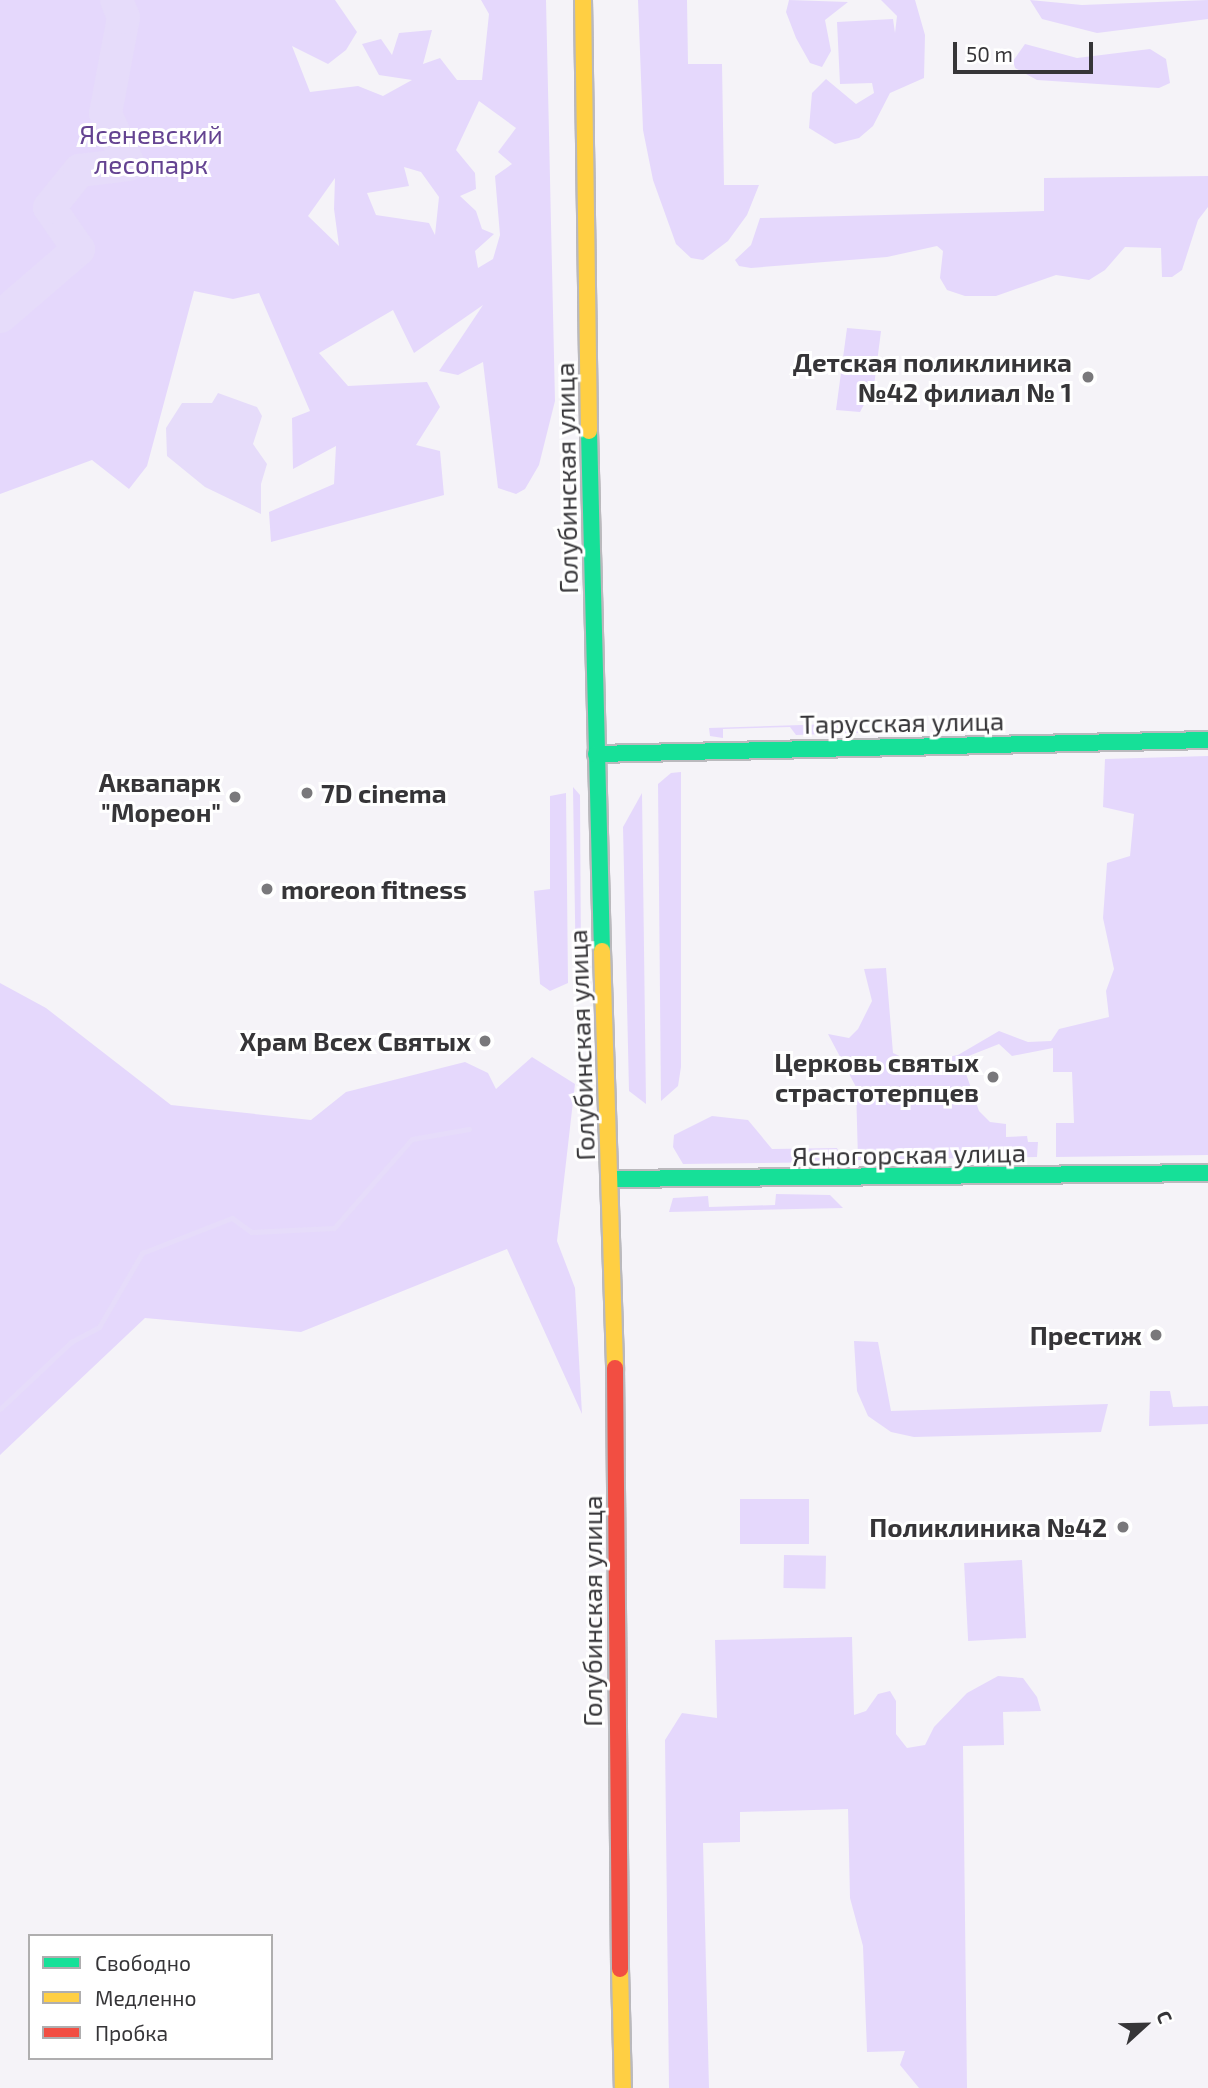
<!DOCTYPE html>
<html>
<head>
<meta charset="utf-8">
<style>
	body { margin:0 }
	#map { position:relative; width:1208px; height:2088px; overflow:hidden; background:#f5f3f8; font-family:"Exo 2",sans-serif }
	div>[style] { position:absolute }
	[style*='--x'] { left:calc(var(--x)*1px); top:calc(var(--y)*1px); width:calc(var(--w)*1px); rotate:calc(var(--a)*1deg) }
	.green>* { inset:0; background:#e5d8fc; transform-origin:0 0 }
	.water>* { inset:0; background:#e6dcfa }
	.stream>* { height:5px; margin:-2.5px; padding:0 2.5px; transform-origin:2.5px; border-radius:2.5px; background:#e6dcfa }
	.river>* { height:33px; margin:-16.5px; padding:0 16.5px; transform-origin:16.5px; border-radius:16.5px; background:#e6dcfa }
	.roads { filter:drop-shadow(2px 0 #bab9bd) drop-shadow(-2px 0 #bab9bd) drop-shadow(0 2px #bab9bd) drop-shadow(0 -2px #bab9bd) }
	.fast>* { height:16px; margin:-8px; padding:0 8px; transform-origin:8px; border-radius:8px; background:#16e098 }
	.slow>* { height:16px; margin:-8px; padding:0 8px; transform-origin:8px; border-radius:8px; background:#ffcf43 }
	.jam>* { height:16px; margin:-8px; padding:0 8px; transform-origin:8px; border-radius:8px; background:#f24e42 }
	.dots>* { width:19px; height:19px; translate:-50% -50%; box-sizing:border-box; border:4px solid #fff; border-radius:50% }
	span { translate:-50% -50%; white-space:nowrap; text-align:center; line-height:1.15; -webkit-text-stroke:6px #fff; paint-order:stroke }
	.park-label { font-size:26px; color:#644391 }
	.poi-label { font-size:26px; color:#363538; font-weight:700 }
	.right { translate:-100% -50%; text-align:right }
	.left { translate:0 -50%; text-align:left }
	.street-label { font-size:26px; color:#363538 }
	.legend { position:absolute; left:28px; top:1934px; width:245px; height:126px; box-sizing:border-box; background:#fff; border:2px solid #afaeaf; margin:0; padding:9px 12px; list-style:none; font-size:21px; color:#363538 }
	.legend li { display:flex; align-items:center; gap:14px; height:35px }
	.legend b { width:35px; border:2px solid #afaeaf }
	.north { position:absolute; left:1110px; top:1990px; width:70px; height:70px; -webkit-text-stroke:5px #fff; paint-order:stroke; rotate:68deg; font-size:19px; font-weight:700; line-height:28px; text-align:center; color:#363538 }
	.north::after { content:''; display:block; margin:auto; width:24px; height:32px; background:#363538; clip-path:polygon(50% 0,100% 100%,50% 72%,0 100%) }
	.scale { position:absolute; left:953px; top:42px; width:140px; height:32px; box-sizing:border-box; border:4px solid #363538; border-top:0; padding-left:9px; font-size:21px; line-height:24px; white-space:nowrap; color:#363538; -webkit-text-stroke:5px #fff; paint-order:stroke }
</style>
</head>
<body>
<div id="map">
	<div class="green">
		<div style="clip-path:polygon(evenodd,0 0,335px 0,357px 32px,346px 50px,328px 64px,292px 46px,310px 92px,358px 86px,383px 96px,412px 80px,379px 75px,362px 44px,381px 39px,392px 55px,399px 33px,432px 30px,423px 64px,440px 58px,457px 80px,482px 80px,489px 14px,481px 0,546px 0,555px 401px,539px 465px,525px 489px,516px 494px,498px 488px,483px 362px,458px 375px,439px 371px,483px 305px,414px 353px,393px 310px,319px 353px,348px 386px,427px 382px,440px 407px,416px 445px,440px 451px,444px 495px,271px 542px,269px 512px,334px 484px,336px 446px,293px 469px,292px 418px,310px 411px,259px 293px,233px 299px,194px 291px,147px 466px,129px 489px,92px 460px,0 494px,0 0,479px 101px,516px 128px,498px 152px,512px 164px,495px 176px,500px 235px,493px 259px,478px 268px,475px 251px,494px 234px,482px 229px,476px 211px,460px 196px,476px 189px,475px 173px,456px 150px,479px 101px,0 0,404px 167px,421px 172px,439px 197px,435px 235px,429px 223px,376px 215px,367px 193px,409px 186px,404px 167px,0 0,335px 178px,334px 209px,339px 246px,308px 216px,335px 178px)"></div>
		<div style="clip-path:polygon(638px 0,687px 0,688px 64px,722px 64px,724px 185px,759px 185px,747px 215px,728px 241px,703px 260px,691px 258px,676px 244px,653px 180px,643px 130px)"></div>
		<div style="clip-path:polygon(789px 0,848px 2px,825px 20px,831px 51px,822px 67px,810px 63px,796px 38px,786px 12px)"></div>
		<div style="clip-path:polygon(881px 0,915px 0,925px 35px,924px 78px,890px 93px,873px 126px,859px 138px,835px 144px,809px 128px,812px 93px,826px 79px,856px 104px,874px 93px,872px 83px,840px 84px,837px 22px,893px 19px,895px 33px,897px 16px)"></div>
		<div style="clip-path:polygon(1030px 0,1082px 5px,1208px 0,1208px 19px,1097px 33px,1042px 19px)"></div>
		<div style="clip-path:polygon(1025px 44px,1077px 58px,1150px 49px,1166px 59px,1170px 83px,1159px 88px,1037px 80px,1015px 68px,1013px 61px)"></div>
		<div style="clip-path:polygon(1208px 176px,1208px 207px,1198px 220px,1182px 270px,1172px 277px,1162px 277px,1161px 248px,1125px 247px,1105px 270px,1089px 280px,1056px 275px,996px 296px,965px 296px,947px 290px,940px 278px,943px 251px,937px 246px,887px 257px,751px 268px,739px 266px,735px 260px,751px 245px,760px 218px,1044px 211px,1044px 178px)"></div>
		<div style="clip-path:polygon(847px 328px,881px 331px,874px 386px,860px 412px,836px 410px)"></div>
		<div style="clip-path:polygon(865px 723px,858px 733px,796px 735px,790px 727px,723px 729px,723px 738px,710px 736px,709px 728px)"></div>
		<div style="clip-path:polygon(1208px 756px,1208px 1155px,1056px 1157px,1056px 1123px,1074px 1123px,1072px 1072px,1053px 1072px,1053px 1048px,1012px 1056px,999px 1044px,966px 1057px,964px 1068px,979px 1111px,990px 1122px,1006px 1124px,1006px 1137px,1027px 1136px,1028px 1142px,1038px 1142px,1037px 1157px,858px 1160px,856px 1087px,828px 1034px,849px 1038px,858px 1029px,872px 1001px,864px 969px,886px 968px,893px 1053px,923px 1067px,931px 1060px,958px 1055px,999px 1031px,1028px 1042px,1051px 1041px,1059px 1029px,1109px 1017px,1106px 991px,1114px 969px,1103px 918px,1107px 863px,1130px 856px,1134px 814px,1103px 807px,1105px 759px)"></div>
		<div style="clip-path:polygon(681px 772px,681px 1067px,678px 1086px,661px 1101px,658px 784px,671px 773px)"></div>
		<div style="clip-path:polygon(573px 787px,580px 795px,581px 967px,576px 981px)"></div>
		<div style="clip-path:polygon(566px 793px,568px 983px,550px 991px,540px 984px,534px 891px,550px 889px,550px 796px)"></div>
		<div style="clip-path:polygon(642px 793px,646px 1104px,629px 1091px,623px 827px)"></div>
		<div style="clip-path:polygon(0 983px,46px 1008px,171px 1105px,311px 1120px,346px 1092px,465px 1062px,488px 1073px,496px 1089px,532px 1057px,575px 1084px,557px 1241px,575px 1288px,582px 1414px,507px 1249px,301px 1332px,145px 1318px,0 1455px)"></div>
		<div style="clip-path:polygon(712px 1116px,748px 1120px,772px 1149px,837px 1148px,842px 1162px,683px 1164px,673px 1147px,674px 1135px)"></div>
		<div style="clip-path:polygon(776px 1194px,830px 1195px,843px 1208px,669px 1212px,673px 1198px,708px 1196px,709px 1207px,775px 1205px)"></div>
		<div style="clip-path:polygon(854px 1341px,878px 1342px,891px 1411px,1108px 1404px,1101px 1432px,914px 1437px,891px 1432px,868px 1416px,857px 1391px)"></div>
		<div style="clip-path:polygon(1150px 1391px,1170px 1391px,1173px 1407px,1208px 1406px,1208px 1424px,1149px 1426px)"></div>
		<div style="left:740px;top:1499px;width:69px;height:45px"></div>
		<div style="left:784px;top:1555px;width:42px;height:33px;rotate:1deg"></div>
		<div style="left:1022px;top:1560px;width:78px;height:58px;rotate:87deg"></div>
		<div style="clip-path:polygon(852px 1637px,854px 1715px,866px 1711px,878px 1694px,890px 1691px,896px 1701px,896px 1734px,907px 1748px,925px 1745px,934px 1727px,967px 1693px,998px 1676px,1023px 1678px,1037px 1697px,1041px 1711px,1003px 1712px,1004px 1745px,963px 1746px,967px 2088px,919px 2088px,900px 2065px,905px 2051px,867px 2052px,863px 1946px,850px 1898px,848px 1809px,740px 1812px,740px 1842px,703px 1843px,709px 2088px,669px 2088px,665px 1740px,682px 1713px,717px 1718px,715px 1640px)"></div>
	</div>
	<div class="water">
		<div style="clip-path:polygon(218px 393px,257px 407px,262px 416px,253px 444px,267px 464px,261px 484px,261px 514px,205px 487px,167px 456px,166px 428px,182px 403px,212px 403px)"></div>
	</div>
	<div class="stream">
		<div style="--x:0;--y:1409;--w:98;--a:-43.3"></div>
		<div style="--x:71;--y:1342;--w:32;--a:-28"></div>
		<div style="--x:99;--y:1327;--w:86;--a:-59.8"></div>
		<div style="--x:142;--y:1253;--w:97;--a:-21.3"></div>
		<div style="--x:232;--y:1218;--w:24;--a:36"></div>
		<div style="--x:251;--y:1232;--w:83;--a:-2.8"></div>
		<div style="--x:334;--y:1228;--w:118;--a:-48.8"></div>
		<div style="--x:412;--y:1139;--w:58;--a:-10"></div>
	</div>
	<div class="river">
		<div style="--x:0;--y:316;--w:103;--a:-40.7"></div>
		<div style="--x:78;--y:249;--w:51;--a:-124.6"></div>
		<div style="--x:49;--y:207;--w:48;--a:-51"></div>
		<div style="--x:79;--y:170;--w:49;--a:-7"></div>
		<div style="--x:128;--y:164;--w:56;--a:-114.3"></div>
		<div style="--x:105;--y:113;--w:98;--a:-79.4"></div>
		<div style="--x:123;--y:17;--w:18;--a:-112"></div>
	</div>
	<div class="roads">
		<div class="fast">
			<div style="--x:589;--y:431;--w:520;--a:88.57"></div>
			<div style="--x:596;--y:754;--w:612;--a:-1.31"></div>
			<div style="--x:610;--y:1179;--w:598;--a:-0.57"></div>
		</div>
		<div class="slow">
			<div style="--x:583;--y:0;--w:431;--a:89.2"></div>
			<div style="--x:602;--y:951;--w:417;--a:88.2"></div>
			<div style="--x:620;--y:1969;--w:119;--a:88.6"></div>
		</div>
		<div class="jam">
			<div style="--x:615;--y:1368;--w:601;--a:89.52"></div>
		</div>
	</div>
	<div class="dots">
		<div style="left:1088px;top:377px;background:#79787b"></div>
		<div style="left:307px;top:793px;background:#79787b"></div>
		<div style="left:235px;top:797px;background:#79787b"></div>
		<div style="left:267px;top:889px;background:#79787b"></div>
		<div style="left:485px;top:1041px;background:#79787b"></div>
		<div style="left:993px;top:1077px;background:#79787b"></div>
		<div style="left:1156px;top:1335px;background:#79787b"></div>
		<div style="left:1123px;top:1527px;background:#79787b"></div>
	</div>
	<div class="park-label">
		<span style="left:151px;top:149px">Ясеневский<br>лесопарк</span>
	</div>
	<div class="poi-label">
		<span class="right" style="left:1072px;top:377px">Детская поликлиника<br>№42 филиал № 1</span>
		<span class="right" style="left:221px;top:797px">Аквапарк<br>"Мореон"</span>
		<span class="left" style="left:321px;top:793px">7D cinema</span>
		<span class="left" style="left:281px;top:889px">moreon fitness</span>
		<span class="right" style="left:471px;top:1041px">Храм Всех Святых</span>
		<span class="right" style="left:979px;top:1077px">Церковь святых<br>страстотерпцев</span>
		<span class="right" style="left:1142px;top:1335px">Престиж</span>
		<span class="right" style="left:1107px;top:1527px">Поликлиника №42</span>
	</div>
	<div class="street-label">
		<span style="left:566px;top:478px;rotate:-91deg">Голубинская улица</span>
		<span style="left:902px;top:722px;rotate:-1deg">Тарусская улица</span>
		<span style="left:581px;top:1045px;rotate:-92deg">Голубинская улица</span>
		<span style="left:909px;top:1154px;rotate:-1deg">Ясногорская улица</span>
		<span style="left:592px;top:1611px;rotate:-90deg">Голубинская улица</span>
	</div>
	<ul class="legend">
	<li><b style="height:9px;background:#16e098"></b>Свободно</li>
	<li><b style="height:9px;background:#ffcf43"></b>Медленно</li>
	<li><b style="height:9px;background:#f24e42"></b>Пробка</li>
	</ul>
	<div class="north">С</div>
	<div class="scale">50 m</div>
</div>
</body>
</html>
